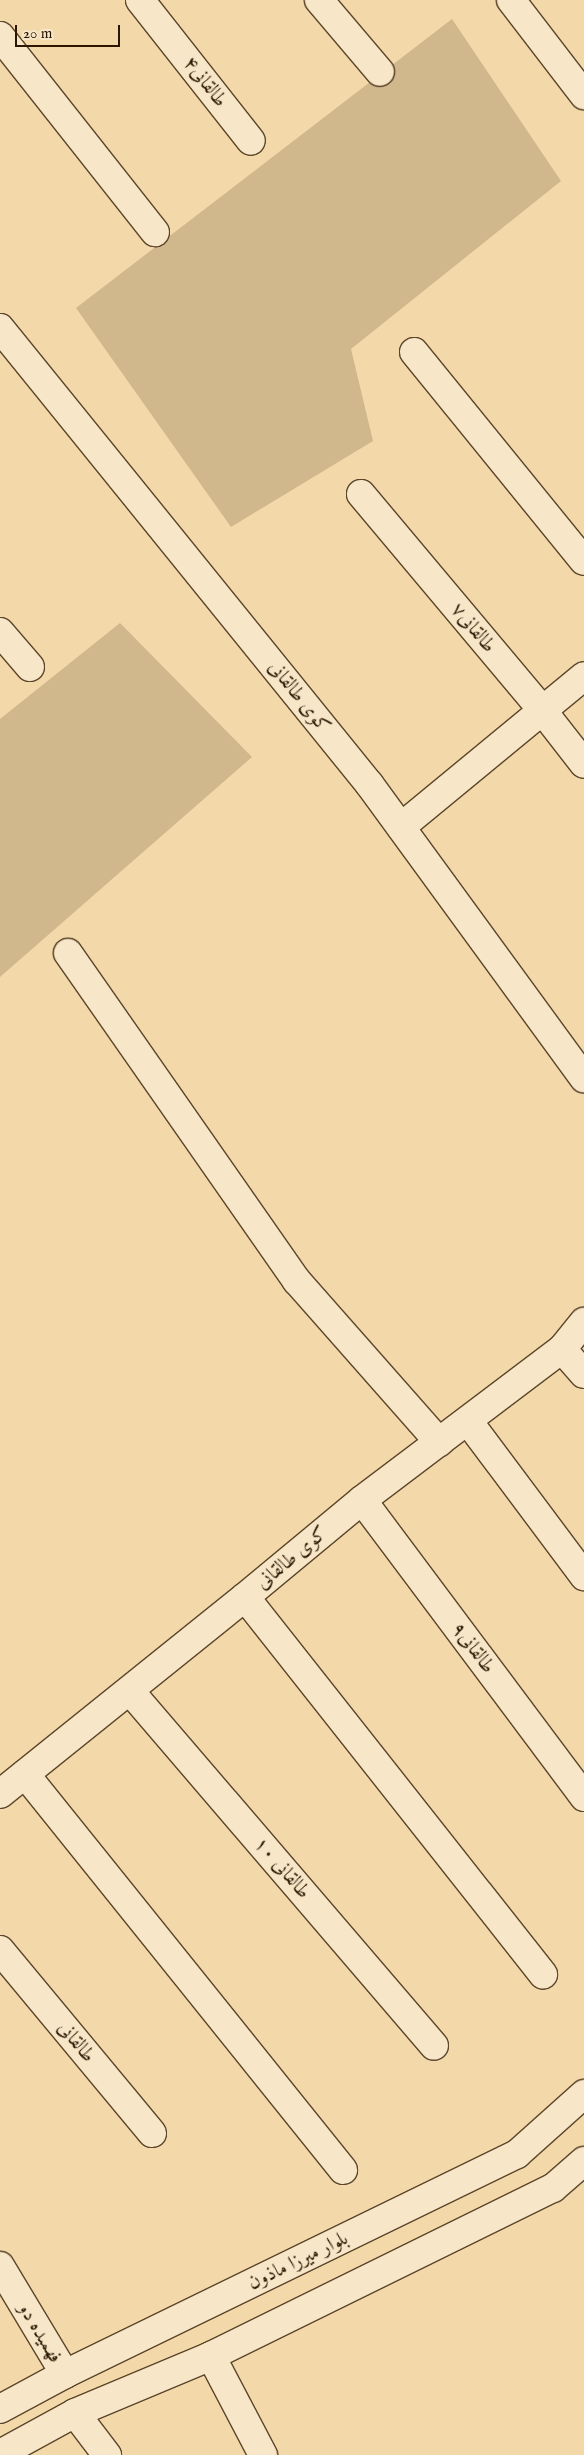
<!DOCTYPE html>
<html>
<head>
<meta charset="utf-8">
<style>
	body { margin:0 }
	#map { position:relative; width:584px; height:2455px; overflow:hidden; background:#f3d8a9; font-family:"IM FELL English",Amiri,serif }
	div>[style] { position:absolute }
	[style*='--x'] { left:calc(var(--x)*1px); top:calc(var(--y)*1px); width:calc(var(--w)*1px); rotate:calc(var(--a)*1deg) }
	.green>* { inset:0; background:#d1b78c }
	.roads { filter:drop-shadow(1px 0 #5c462b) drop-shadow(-1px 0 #5c462b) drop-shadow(0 1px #5c462b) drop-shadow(0 -1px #5c462b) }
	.minor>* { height:28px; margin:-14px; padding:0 14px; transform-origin:14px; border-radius:14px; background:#f7e6c7 }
	.tertiary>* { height:28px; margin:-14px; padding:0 14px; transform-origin:14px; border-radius:14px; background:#f7e6c7 }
	.secondary>* { height:28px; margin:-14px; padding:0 14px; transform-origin:14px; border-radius:14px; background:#f7e6c7 }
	span { translate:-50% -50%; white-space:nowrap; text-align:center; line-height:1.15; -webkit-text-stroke:4px #f7e6c7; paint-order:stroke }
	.street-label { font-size:20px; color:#2a1601 }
	.scale { position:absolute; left:15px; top:25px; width:105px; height:22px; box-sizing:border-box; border:2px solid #2a1601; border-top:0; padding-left:6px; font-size:15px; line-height:18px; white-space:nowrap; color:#2a1601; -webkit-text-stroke:4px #f7e6c7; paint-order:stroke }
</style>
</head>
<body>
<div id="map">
	<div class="green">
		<div style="clip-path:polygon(452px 19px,561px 181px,351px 349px,373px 441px,231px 527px,76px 308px)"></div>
		<div style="clip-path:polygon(120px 623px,252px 757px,0 977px,0 719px)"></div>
	</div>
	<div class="roads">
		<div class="minor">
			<div style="--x:140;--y:0;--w:179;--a:51.8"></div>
			<div style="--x:319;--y:0;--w:94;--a:49.7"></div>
			<div style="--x:511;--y:0;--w:120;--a:52.5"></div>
			<div style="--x:0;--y:36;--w:250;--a:51.7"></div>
			<div style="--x:414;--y:352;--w:269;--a:50.9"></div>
			<div style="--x:361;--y:494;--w:282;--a:50"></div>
			<div style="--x:542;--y:710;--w:68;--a:52.1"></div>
			<div style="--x:0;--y:632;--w:46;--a:49.4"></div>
			<div style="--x:401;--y:827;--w:237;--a:-39.5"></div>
			<div style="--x:68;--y:953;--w:400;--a:55.1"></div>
			<div style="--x:297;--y:1281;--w:215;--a:48.6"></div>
			<div style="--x:562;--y:1349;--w:33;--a:49"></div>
			<div style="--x:468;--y:1421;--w:194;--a:53.2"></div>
			<div style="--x:362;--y:1500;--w:371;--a:53.2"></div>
			<div style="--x:245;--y:1597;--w:481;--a:51.7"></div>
			<div style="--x:130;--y:1691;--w:467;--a:49.4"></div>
			<div style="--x:25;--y:1774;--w:508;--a:51.23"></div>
			<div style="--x:0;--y:1950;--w:238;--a:50.3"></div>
			<div style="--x:0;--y:2266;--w:126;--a:59"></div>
			<div style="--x:211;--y:2356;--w:112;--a:62.3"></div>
			<div style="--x:75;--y:2413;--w:53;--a:52.7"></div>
		</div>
		<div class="tertiary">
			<div style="--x:0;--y:328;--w:588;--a:51.01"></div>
			<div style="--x:370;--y:785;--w:363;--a:53.9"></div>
			<div style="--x:0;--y:1794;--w:314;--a:-38.8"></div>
			<div style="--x:245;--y:1597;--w:152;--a:-39.7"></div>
			<div style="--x:362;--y:1500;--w:251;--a:-37.1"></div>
			<div style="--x:562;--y:1349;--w:35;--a:-51"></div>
		</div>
		<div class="secondary">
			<div style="--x:0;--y:2409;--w:74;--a:-28.3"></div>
			<div style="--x:65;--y:2374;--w:503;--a:-25.95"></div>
			<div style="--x:517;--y:2154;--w:90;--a:-41.8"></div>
			<div style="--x:0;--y:2454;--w:85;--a:-28.7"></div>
			<div style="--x:75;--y:2413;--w:147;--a:-22.7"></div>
			<div style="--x:211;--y:2356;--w:381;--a:-26.2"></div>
			<div style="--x:553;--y:2188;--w:41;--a:-41.1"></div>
		</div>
	</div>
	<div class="street-label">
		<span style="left:205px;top:82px;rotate:52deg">طالقانی۴</span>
		<span style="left:473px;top:628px;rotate:50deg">طالقانی۷</span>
		<span style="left:299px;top:697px;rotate:51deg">کوی طالقانی</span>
		<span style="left:292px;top:1558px;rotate:-40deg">کوی طالقانی</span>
		<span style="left:473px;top:1648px;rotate:53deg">طالقانی۹</span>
		<span style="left:282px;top:1868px;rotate:49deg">طالقانی ۱۰</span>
		<span style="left:76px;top:2042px;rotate:50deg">طالقانی</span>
		<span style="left:298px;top:2261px;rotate:-26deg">بلوار میرزا ماذون</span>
		<span style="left:40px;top:2333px;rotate:59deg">فهمیده دو</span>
	</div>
	<div class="scale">20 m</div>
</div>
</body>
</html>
